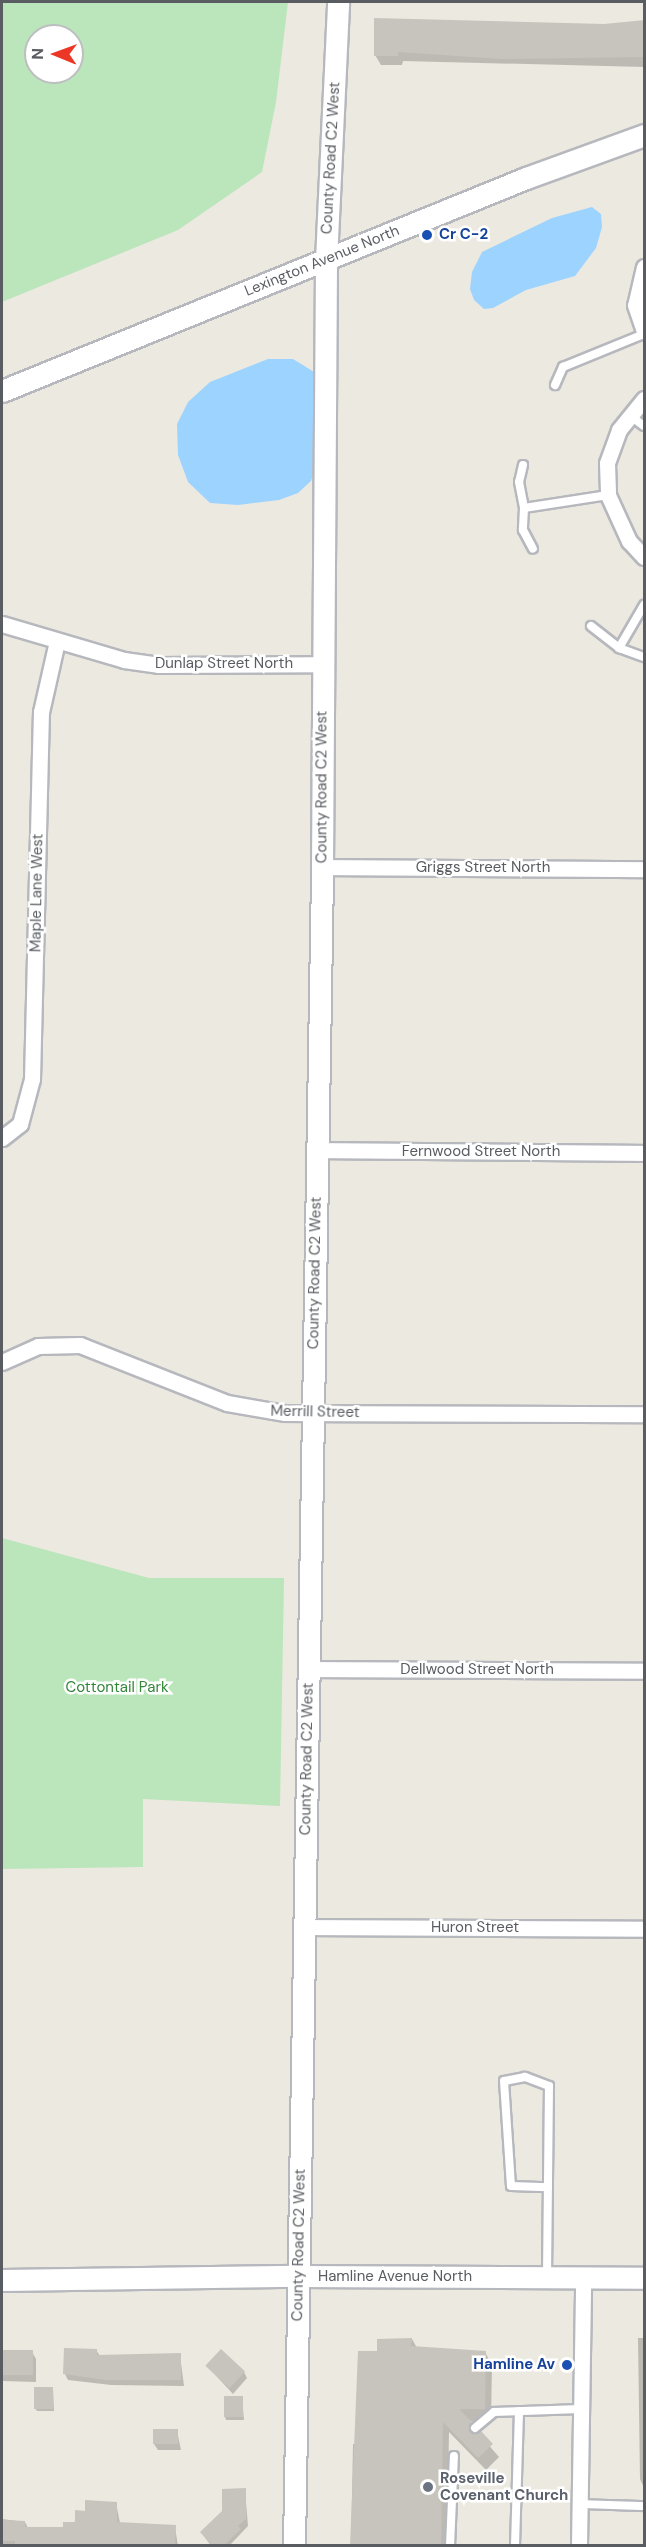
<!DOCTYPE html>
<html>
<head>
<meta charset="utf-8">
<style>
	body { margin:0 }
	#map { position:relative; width:646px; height:2547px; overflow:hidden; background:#ece9e0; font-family:"DM Sans",sans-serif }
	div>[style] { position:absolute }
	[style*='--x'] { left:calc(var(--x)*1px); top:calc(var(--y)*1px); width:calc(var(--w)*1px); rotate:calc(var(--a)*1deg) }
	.green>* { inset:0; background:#bbe5bb }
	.water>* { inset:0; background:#9dd3ff }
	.shadow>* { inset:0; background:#0003 }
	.building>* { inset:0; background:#c7c4bd; transform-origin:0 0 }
	.roads { filter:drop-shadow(2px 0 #b6b8bd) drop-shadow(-2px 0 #b6b8bd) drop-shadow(0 2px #b6b8bd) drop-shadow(0 -2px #b6b8bd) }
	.lane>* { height:8px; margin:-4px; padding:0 4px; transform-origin:4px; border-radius:4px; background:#fff }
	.street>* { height:15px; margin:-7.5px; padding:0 7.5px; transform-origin:7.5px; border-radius:7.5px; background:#fff }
	.secondary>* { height:21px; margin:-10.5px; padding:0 10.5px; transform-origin:10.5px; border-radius:10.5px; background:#fff }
	.dots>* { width:16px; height:16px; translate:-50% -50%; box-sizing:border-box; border:3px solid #fff; border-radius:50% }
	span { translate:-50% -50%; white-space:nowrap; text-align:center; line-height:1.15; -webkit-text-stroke:5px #fff; paint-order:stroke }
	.street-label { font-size:15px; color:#595c61 }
	.transit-label { font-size:15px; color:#164399; font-weight:700 }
	.left { translate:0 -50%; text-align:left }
	.right { translate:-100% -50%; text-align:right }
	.park-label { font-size:15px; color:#338638 }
	.worship-label { font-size:15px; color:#5b616d; font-weight:700 }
	.frame { position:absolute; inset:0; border:3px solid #595c61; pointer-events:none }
	.north { position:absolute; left:24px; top:24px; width:60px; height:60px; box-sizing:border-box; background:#fff; border:2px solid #bdbec0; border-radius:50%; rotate:271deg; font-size:16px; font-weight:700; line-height:24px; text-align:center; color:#595c61 }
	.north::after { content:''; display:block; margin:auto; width:21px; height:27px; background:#ec3726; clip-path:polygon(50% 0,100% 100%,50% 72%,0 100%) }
</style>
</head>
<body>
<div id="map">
	<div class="green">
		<div style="clip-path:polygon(evenodd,2px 2px,288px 2px,276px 102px,262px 172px,178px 230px,2px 302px,2px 2px,36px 36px,72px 36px,72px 72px,36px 72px,36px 36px)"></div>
		<div style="clip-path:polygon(2px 1538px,149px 1578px,284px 1578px,280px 1806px,143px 1799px,143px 1867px,2px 1869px)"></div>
	</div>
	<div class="water">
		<div style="clip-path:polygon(592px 207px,601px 214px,602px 227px,596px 248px,575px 276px,526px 290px,493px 308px,484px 309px,474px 300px,470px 289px,472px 272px,482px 252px,552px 218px)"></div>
		<div style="clip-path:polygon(268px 359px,293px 359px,319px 375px,321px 454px,311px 481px,298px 493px,279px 500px,238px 505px,210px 503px,188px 482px,178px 455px,177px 424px,188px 402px,210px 382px)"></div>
	</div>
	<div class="shadow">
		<div style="clip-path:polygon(376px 20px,604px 25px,644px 21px,644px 67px,403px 61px,402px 65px,381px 65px,375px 55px)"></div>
		<div style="clip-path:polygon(638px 2338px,644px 2338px,644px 2488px,640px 2479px)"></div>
		<div style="clip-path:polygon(412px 2339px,417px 2348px,485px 2352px,492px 2365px,491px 2421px,468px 2421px,499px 2457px,486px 2470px,449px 2432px,447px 2546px,351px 2546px,353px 2444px,357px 2444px,378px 2353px)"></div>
		<div style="clip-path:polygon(96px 2350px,100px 2356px,180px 2355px,184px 2386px,111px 2385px,68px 2380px,65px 2374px)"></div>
		<div style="clip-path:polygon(2px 2352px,32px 2352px,36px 2359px,36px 2382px,2px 2381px)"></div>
		<div style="clip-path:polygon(207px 2366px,244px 2372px,247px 2378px,233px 2394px)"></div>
		<div style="clip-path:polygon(53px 2388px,54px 2411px,37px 2411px,35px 2408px)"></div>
		<div style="clip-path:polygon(242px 2398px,244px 2420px,226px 2420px,225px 2417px)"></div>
		<div style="clip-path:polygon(177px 2431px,181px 2450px,158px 2450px,154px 2444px)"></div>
		<div style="clip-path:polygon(245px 2490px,248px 2526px,229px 2546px,211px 2546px,202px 2533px)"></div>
		<div style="clip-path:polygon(116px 2503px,120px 2523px,175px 2527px,178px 2546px,2px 2546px,2px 2519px,25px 2522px,28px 2528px,65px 2529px,87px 2512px)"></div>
	</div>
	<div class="building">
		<div style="clip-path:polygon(374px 18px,604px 24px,645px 20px,645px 57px,502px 59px,398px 52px,398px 56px,374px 56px)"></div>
		<div style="clip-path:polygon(412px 2338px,411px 2346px,486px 2351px,485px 2409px,459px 2409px,472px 2422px,471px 2432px,481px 2431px,493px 2444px,478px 2458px,443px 2422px,441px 2546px,350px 2546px,358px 2351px,377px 2351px,377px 2339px)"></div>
		<div style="clip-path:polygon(64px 2348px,97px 2349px,97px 2355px,181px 2353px,181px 2380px,106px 2380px,63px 2374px)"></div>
		<div style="left:221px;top:2349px;width:33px;height:23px;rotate:43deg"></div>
		<div style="left:2px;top:2350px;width:31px;height:25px"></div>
		<div style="left:34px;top:2387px;width:19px;height:22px"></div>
		<div style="left:224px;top:2396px;width:19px;height:21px"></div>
		<div style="left:153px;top:2429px;width:25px;height:15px"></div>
		<div style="clip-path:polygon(246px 2488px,246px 2519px,238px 2526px,241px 2529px,223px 2546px,212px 2546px,200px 2532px,222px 2511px,222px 2489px)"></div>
		<div style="clip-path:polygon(85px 2500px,117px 2502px,117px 2522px,176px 2525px,175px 2546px,15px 2546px,15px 2541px,2px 2541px,2px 2520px,25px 2521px,25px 2527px,63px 2527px,63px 2522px,75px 2522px,75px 2510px,85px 2511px)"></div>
	</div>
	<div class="roads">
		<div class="lane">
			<div style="--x:555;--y:385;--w:20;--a:-66"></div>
			<div style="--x:563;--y:367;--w:87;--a:-22.2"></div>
			<div style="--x:631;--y:416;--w:16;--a:38"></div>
			<div style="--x:523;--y:465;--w:17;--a:103"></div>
			<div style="--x:519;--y:482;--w:26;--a:79"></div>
			<div style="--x:524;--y:508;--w:22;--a:93"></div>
			<div style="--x:523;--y:530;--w:21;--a:62"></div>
			<div style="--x:524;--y:508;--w:85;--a:-8.8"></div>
			<div style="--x:591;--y:626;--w:36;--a:38"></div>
			<div style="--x:619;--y:648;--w:27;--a:20"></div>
			<div style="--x:619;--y:648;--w:50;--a:-59.8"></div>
			<div style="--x:547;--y:2276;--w:190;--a:-89.4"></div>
			<div style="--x:549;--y:2086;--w:26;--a:-159"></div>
			<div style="--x:525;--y:2077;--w:21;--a:169"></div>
			<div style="--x:504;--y:2081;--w:105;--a:86.2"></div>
			<div style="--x:511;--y:2186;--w:37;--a:2"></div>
			<div style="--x:475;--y:2428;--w:25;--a:-40"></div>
			<div style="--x:494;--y:2412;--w:87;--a:-2"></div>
			<div style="--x:580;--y:2504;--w:64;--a:1.8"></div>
			<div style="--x:450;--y:2546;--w:90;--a:-87.5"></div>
			<div style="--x:515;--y:2546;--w:135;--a:-88.3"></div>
		</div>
		<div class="street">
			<div style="--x:644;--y:267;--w:39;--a:103"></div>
			<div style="--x:635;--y:305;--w:28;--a:71"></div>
			<div style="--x:644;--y:399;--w:40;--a:129"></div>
			<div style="--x:619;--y:430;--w:35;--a:110"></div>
			<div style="--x:607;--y:463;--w:32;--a:88"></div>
			<div style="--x:608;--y:495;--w:51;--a:65.5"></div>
			<div style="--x:629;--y:541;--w:22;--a:47"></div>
			<div style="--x:2;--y:624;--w:127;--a:16.4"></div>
			<div style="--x:124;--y:660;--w:34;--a:8"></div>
			<div style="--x:158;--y:665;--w:164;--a:-0.3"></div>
			<div style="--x:322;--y:867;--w:322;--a:0.4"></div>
			<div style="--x:2;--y:1138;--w:23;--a:-38"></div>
			<div style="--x:20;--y:1124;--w:47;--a:-75.1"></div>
			<div style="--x:32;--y:1079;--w:367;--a:-88.6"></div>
			<div style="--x:41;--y:712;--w:73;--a:-77.3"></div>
			<div style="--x:317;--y:1150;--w:327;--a:0.5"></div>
			<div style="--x:2;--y:1362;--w:39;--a:-24"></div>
			<div style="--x:38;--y:1346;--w:42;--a:-1.4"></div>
			<div style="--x:80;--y:1345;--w:158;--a:21.5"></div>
			<div style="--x:227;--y:1403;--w:59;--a:9.8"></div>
			<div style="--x:285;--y:1413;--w:359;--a:0.2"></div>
			<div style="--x:309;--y:1669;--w:335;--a:0.3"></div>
			<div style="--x:305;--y:1927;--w:339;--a:0.3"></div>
			<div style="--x:579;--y:2546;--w:268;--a:-89.1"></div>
		</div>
		<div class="secondary">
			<div style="--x:2;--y:391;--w:566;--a:-22.12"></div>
			<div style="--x:526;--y:178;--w:126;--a:-20"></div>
			<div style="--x:2;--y:2280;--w:296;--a:-0.8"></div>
			<div style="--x:298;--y:2276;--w:346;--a:0.3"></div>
			<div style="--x:294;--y:2546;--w:1679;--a:-89.04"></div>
			<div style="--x:322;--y:867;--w:607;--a:-89.62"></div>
			<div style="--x:326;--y:260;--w:258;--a:-87.3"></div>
		</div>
	</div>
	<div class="dots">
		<div style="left:427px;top:235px;background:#1a4fb4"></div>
		<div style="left:567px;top:2365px;background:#1a4fb4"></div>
		<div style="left:428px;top:2487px;background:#6b7280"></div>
	</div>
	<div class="street-label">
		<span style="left:331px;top:158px;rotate:-87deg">County Road C2 West</span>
		<span style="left:322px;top:261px;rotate:-22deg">Lexington Avenue North</span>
		<span style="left:224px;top:664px">Dunlap Street North</span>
		<span style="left:322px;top:787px;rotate:-90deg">County Road C2 West</span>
		<span style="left:483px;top:868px">Griggs Street North</span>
		<span style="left:37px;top:893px;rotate:-89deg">Maple Lane West</span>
		<span style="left:481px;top:1152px">Fernwood Street North</span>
		<span style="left:315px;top:1273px;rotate:-89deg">County Road C2 West</span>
		<span style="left:315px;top:1412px;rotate:1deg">Merrill Street</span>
		<span style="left:477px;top:1670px">Dellwood Street North</span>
		<span style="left:307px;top:1759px;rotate:-89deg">County Road C2 West</span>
		<span style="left:475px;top:1928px">Huron Street</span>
		<span style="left:299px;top:2245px;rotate:-89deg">County Road C2 West</span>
		<span style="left:395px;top:2277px">Hamline Avenue North</span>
	</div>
	<div class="transit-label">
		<span class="left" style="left:439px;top:235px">Cr C-2</span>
		<span class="right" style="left:555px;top:2365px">Hamline Av</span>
	</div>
	<div class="park-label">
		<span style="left:117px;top:1688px">Cottontail Park</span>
	</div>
	<div class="worship-label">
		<span class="left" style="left:440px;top:2487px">Roseville<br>Covenant Church</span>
	</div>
	<div class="frame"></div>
	<div class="north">N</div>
</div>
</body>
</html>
